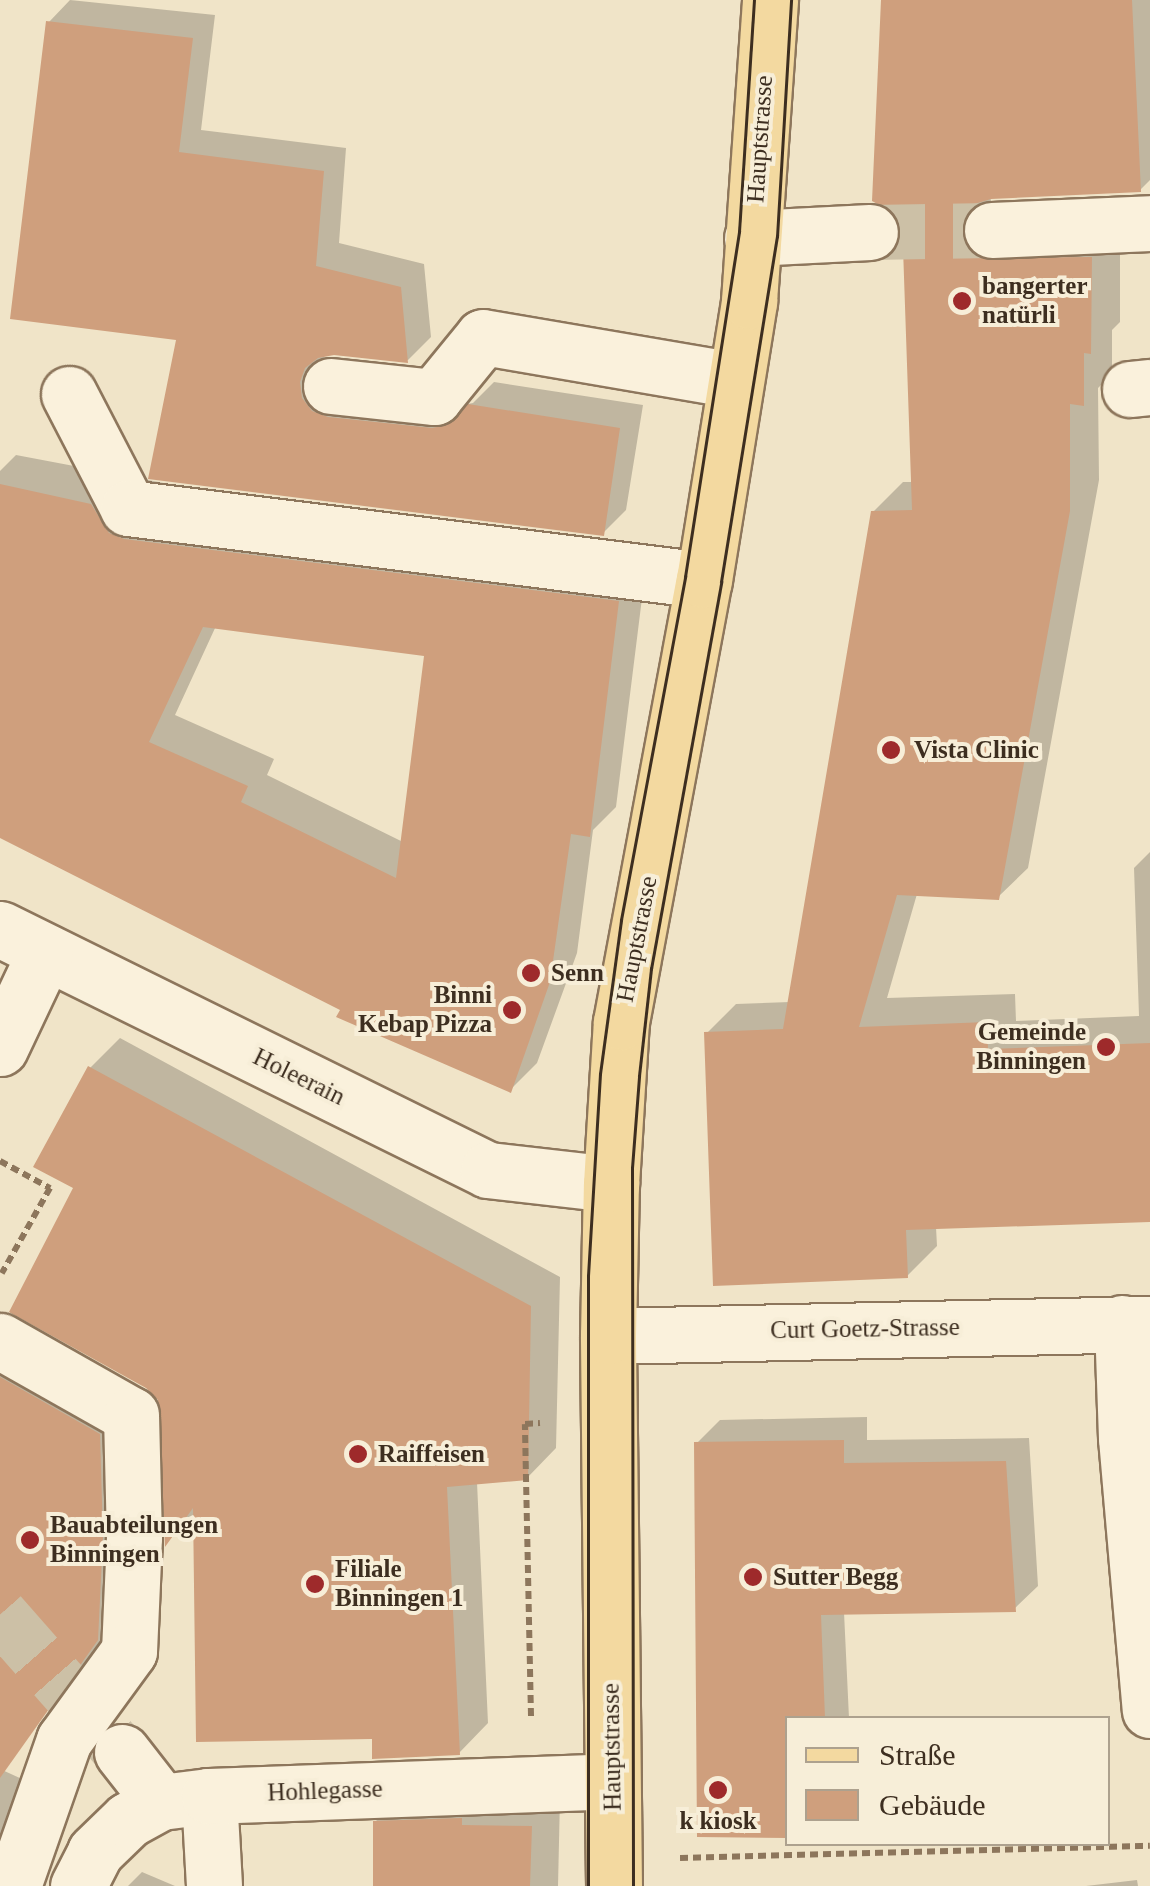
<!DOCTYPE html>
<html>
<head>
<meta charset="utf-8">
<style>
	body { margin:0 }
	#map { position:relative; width:1150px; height:1886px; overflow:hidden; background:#f0e4c8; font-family:Georgia,serif }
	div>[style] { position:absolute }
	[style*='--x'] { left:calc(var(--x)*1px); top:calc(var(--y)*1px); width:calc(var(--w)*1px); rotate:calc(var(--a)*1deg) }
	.shadow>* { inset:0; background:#0003 }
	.building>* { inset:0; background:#cf9f7d }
	.minor-tunnel>* { height:55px; margin-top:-27.5px; transform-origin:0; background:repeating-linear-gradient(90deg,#ccc0a6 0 55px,transparent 0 83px) }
	.path>* { height:6px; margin-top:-3px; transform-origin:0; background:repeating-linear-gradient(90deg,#8d765c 0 8px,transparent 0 13px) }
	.roads { filter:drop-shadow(2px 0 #8d765c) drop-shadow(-2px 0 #8d765c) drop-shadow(0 2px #8d765c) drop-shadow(0 -2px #8d765c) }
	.minor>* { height:55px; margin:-27.5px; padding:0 27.5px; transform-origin:27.5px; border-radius:27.5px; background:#faf1dc }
	.major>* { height:55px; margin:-27.5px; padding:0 27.5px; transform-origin:27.5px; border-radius:27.5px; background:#f3d9a0 }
	.tram>* { height:2.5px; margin:-1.25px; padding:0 1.25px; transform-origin:1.25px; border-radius:1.25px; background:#3d2e20 }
	.dots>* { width:28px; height:28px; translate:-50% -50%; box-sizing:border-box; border:5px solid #f7eed8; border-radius:50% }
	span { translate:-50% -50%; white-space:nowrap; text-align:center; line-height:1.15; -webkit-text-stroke:8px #f7eed8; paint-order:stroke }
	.street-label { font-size:25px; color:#3d2e20 }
	.poi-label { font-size:25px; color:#3d2e20; font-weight:700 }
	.left { translate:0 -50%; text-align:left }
	.right { translate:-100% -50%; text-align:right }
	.legend { position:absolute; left:785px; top:1716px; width:325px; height:130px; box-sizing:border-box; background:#f7eed8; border:2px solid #ada18e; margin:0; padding:12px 18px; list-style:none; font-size:30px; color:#3d2e20 }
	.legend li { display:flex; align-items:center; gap:20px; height:50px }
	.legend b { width:50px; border:2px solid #ada18e }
</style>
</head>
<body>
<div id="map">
	<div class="shadow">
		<div style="clip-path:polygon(70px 0,215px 15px,201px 130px,346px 148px,339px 243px,424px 264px,431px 337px,408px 360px,324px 354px,326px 376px,457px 406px,473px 403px,494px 382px,643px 405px,626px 510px,603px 533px,151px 477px,179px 337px,49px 22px)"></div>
		<div style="clip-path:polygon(885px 0,1150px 0,1150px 180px,1140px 190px,990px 196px,994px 216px,1120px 228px,1120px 322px,1112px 330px,1112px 374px,1098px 388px,1099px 480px,1028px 868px,998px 897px,917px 894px,887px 998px,1015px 994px,1016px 1021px,1139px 1016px,1134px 868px,1150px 852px,1150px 1220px,936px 1227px,937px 1246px,907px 1276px,707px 1033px,736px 1004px,790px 1002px,873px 512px,903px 482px,914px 482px,904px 229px)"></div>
		<div style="clip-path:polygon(evenodd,16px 455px,645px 574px,616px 807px,593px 830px,577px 953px,537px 1063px,510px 1090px,0 836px,0 471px,16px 455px,216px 626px,427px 654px,403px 842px,267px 775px,274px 759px,175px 715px,216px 626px)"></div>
		<div style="clip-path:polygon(120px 1038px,560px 1277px,556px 1448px,527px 1478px,477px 1482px,488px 1723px,459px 1753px,196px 1513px,167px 1542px,161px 1399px,76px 1187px,90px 1068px)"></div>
		<div style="clip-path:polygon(0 1333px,129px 1404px,127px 1608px,69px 1687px,39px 1717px,0 1696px)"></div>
		<div style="clip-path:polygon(867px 1417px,867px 1440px,1029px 1438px,1038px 1586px,1014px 1609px,844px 1612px,849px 1718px,788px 1718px,696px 1444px,720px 1420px)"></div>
		<div style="clip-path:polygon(0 1769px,33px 1784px,0 1886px)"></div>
		<div style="clip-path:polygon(405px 1792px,560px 1798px,558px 1886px,376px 1886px,375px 1822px)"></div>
		<div style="clip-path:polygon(142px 1872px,175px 1886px,128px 1886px)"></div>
		<div style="clip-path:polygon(1137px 1880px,1138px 1886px,1086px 1886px)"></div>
	</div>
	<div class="building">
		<div style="clip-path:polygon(881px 0,1132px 0,1141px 192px,991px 199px,974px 204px,964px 216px,961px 232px,965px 246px,978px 258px,1092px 257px,1091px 354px,1084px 353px,1084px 406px,1070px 404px,1070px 511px,999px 900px,897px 895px,859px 1027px,987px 1022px,988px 1049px,1150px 1043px,1150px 1222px,906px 1230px,908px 1278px,713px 1286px,704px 1032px,783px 1029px,871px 511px,912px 510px,903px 248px,896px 248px,901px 229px,896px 214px,872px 201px)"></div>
		<div style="clip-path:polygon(46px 21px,193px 38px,179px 152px,324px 171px,316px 266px,401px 287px,408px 363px,334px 355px,318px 358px,305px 368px,300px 382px,302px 398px,312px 411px,328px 417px,432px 428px,447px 425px,468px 404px,620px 428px,604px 536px,148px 479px,176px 340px,10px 319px)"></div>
		<div style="clip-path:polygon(evenodd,0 484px,91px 504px,109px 533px,124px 539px,619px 601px,590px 837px,571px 834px,550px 982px,511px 1093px,336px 1017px,340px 1010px,0 838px,0 484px,203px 627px,424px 656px,396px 878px,241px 802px,248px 786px,149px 742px,203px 627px)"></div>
		<div style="clip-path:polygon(88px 1066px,531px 1306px,528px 1480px,447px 1487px,460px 1755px,372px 1759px,372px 1739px,196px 1742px,193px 1508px,165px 1547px,158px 1400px,146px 1388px,9px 1312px,73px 1188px,33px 1167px)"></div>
		<div style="clip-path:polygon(0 1377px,100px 1434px,103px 1537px,98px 1640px,0 1778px)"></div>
		<div style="clip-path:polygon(844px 1440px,844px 1463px,1006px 1461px,1016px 1612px,821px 1615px,825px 1718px,788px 1718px,788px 1838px,697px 1837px,694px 1442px)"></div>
		<div style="clip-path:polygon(462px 1818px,462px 1825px,532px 1826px,530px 1886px,373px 1886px,373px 1821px)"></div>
	</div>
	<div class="minor-tunnel">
		<div style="--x:870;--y:232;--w:122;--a:-0.9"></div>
		<div style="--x:0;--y:1614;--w:176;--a:48.7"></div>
	</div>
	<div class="path">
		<div style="--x:0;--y:1161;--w:57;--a:28.4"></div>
		<div style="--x:50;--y:1188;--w:98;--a:119.5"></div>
		<div style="--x:531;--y:1716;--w:292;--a:-91.2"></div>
		<div style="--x:525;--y:1424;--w:15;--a:-4"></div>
		<div style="--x:680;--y:1858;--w:470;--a:-1.5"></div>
	</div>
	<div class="roads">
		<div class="minor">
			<div style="--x:992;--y:230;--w:158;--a:-2.5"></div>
			<div style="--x:752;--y:238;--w:118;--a:-2.9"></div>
			<div style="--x:331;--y:386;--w:104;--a:6.1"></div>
			<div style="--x:434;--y:397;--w:77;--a:-50.8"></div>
			<div style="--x:483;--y:337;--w:256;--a:9.7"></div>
			<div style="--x:1130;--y:389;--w:20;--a:-6"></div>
			<div style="--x:69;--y:394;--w:128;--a:62.6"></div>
			<div style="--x:128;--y:508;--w:580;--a:7.13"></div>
			<div style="--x:0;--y:929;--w:544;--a:26.28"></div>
			<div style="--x:488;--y:1170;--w:124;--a:6.5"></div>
			<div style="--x:0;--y:1048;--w:105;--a:-64.7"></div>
			<div style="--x:1122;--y:1323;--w:115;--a:88"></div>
			<div style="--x:1126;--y:1438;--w:273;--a:85"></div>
			<div style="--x:608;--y:1336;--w:542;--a:-1.27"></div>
			<div style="--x:0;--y:1341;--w:150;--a:29.5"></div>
			<div style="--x:131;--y:1415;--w:122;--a:88.6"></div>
			<div style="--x:134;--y:1537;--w:114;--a:92.5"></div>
			<div style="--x:129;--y:1651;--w:110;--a:126.1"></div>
			<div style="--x:64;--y:1740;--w:155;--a:109.3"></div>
			<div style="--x:122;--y:1752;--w:63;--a:52"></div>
			<div style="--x:209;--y:1796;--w:90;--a:86.8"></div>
			<div style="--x:78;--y:1886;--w:38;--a:-63"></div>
			<div style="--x:95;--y:1852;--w:46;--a:-44.1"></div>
			<div style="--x:128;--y:1820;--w:38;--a:-29"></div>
			<div style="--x:161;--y:1802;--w:48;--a:-7.1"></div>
			<div style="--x:209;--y:1796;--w:403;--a:-2.1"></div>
		</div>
		<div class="major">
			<div style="--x:614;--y:1886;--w:550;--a:-90.63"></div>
			<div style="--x:608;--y:1336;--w:152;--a:-88.9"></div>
			<div style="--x:611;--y:1184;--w:162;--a:-86.5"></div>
			<div style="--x:621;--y:1022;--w:450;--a:-79.4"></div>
			<div style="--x:704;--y:580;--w:283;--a:-80.8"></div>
			<div style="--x:749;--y:301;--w:302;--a:-86"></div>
		</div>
	</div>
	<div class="tram">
		<div style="--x:588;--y:1886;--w:610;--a:-90"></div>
		<div style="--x:588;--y:1276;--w:202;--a:-86.6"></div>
		<div style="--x:600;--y:1074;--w:155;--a:-82.2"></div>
		<div style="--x:621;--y:920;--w:349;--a:-79.4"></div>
		<div style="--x:685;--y:577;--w:349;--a:-81.1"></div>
		<div style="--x:739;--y:232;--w:232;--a:-86.3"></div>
		<div style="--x:633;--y:1886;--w:718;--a:-90.08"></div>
		<div style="--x:632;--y:1168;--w:92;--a:-85.6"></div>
		<div style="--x:639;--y:1076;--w:108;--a:-83.6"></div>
		<div style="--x:651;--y:969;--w:393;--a:-79.7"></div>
		<div style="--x:721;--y:582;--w:350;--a:-80.8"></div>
		<div style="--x:777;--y:237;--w:237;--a:-86.6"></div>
	</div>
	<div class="dots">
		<div style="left:962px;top:301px;background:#9e2a2b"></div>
		<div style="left:891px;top:750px;background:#9e2a2b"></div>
		<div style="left:531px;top:973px;background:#9e2a2b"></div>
		<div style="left:512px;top:1010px;background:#9e2a2b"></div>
		<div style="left:1106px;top:1047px;background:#9e2a2b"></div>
		<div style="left:358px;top:1454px;background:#9e2a2b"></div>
		<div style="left:30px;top:1540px;background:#9e2a2b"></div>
		<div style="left:753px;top:1577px;background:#9e2a2b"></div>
		<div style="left:315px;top:1584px;background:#9e2a2b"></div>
		<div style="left:718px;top:1790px;background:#9e2a2b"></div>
	</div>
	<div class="street-label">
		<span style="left:760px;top:139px;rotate:-86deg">Hauptstrasse</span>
		<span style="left:637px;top:939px;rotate:-79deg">Hauptstrasse</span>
		<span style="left:299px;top:1077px;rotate:26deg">Holeerain</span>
		<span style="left:865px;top:1329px;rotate:-1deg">Curt Goetz-Strasse</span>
		<span style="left:612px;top:1747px;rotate:-91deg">Hauptstrasse</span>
		<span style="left:325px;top:1791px;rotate:-2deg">Hohlegasse</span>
	</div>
	<div class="poi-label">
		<span class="left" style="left:982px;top:301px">bangerter<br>natürli</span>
		<span class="left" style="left:914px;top:750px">Vista Clinic</span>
		<span class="left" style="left:551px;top:973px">Senn</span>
		<span class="right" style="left:492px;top:1010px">Binni<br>Kebap Pizza</span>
		<span class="right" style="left:1086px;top:1047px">Gemeinde<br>Binningen</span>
		<span class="left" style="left:378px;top:1454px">Raiffeisen</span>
		<span class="left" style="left:50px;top:1540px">Bauabteilungen<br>Binningen</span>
		<span class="left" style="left:335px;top:1584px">Filiale<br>Binningen 1</span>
		<span class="left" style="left:773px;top:1577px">Sutter Begg</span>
		<span style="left:718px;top:1821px">k kiosk</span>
	</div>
	<ul class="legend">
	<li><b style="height:12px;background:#f3d9a0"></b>Straße</li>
	<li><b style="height:28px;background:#cf9f7d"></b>Gebäude</li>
	</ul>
</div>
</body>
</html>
